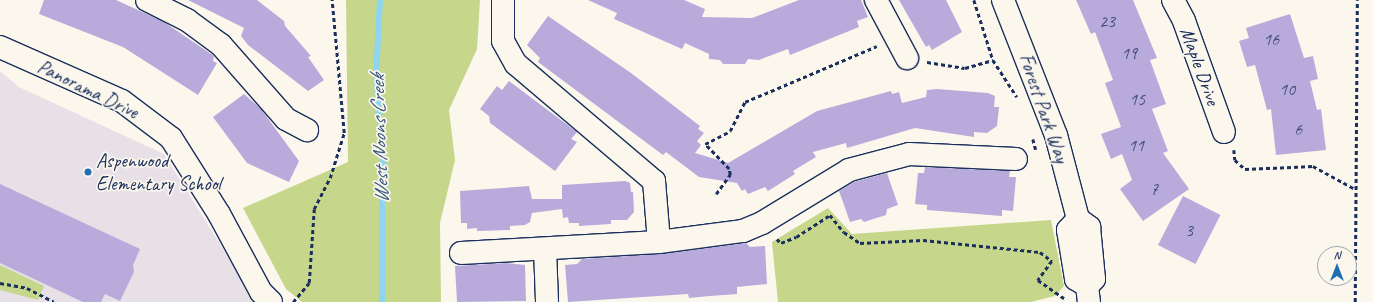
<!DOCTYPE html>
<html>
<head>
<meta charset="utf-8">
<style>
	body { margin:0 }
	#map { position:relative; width:1373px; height:302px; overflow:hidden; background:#fbf7ec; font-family:Caveat,sans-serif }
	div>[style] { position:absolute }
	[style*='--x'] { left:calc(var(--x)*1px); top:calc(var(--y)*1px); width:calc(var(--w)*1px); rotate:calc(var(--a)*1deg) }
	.built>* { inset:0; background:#e7e0e7 }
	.green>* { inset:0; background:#c6d68a }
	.stream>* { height:6px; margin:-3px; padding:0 3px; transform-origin:3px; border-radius:3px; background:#8ed6f0 }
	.building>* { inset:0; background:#b8abdc; transform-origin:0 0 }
	.path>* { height:2.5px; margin-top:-1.25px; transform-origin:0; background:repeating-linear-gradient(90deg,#1b2f5e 0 4px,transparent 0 7px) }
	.roads { filter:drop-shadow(1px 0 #1b2f5e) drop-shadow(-1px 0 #1b2f5e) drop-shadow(0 1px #1b2f5e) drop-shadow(0 -1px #1b2f5e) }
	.minor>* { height:22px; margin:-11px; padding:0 11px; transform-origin:11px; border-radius:11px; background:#fbf7ec }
	.dots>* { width:11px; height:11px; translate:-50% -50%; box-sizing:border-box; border:2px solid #fbf7ec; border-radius:50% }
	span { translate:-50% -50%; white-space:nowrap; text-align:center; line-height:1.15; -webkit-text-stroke:3.5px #fbf7ec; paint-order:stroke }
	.number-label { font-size:18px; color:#424e7e }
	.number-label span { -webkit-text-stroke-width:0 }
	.street-label { font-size:20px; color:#1b2f5e }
	.poi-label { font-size:20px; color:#1b2f5e }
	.left { translate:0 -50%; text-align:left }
	.water-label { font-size:21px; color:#385982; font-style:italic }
	.north { position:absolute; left:1317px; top:246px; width:40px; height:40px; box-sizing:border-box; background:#fbf7ec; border:1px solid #a1a7b3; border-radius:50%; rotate:0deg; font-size:11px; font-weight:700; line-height:16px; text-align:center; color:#1b2f5e }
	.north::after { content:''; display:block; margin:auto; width:14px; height:18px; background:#1f6fb2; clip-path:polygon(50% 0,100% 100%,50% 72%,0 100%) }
</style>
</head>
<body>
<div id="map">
	<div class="built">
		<div style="clip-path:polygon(0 71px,19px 87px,164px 154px,256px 302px,0 302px)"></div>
	</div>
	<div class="green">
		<div style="clip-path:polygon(346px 0,480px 0,477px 49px,449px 110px,455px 160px,440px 223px,441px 302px,302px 302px,286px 289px,243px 208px,348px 162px)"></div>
		<div style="clip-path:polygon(828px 208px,852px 234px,1051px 220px,1064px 286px,1055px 296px,1031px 302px,778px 302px,772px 242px)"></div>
		<div style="clip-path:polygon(0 265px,44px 286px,38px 300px,0 290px)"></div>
	</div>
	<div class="stream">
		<div style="--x:380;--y:0;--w:76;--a:93"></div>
		<div style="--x:376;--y:76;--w:108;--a:85.2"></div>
		<div style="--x:385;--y:184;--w:12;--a:104"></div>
		<div style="--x:382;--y:196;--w:106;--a:90"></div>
	</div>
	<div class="building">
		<div style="clip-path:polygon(44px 0,116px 0,164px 22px,214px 56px,213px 61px,217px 63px,198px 95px,123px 47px,39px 14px)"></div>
		<div style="clip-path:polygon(188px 0,257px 0,284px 21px,285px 26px,311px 56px,308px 57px,324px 80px,308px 91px,248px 45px,241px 36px,244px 28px)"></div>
		<div style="clip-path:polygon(588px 0,684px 0,705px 9px,702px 17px,752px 18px,799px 0,861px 0,868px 17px,857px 21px,859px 27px,790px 55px,788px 49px,759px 60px,748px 59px,745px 64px,723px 64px,720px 60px,709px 59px,709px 54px,685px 43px,682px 49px,614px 19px,617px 13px)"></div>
		<div style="clip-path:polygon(899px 0,946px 0,962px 32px,932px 50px,929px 45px,926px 47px)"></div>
		<div style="clip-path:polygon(1076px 0,1133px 0,1157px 58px,1150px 60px,1166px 104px,1152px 109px,1168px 151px,1163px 153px,1189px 189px,1143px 221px,1120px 189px,1132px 180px,1122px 154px,1111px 159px,1101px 134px,1121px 127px,1105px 83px,1113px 80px,1095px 32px,1091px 34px)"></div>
		<div style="clip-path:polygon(1290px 14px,1304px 58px,1313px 56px,1318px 79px,1310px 81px,1317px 110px,1321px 109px,1326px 150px,1276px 155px,1271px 109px,1267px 110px,1255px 65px,1247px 67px,1239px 41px,1249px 38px,1246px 28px)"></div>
		<div style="clip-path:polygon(548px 16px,631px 73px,700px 126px,698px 129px,704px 133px,697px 141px,701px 145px,695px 153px,728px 163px,817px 111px,891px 91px,892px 94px,899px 92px,902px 103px,926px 97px,927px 90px,937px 89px,988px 93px,995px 96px,994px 107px,999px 107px,997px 126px,987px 133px,974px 132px,974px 137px,915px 128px,847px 148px,846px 143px,813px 152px,816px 157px,793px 171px,795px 174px,784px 181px,768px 191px,765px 187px,748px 194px,745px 189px,742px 191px,737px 183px,699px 177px,666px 152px,663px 155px,538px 62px,540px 58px,527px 45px)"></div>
		<div style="clip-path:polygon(509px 81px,577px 132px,571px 139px,577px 142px,555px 171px,490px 123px,489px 116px,480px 109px,497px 86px,502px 90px)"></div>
		<div style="clip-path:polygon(244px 94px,261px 109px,299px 161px,289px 182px,247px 163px,213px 117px)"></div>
		<div style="clip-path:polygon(925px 167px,1010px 171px,1009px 177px,1016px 177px,1013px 211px,1002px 210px,1002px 216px,927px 210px,927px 205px,915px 204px,918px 173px,924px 173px)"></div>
		<div style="clip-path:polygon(887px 173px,898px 205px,887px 209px,886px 215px,864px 222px,861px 219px,850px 222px,839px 191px,854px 182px)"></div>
		<div style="clip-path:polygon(625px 181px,630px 183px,631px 192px,633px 192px,634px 212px,627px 220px,611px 220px,611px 224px,579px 226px,579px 223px,569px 223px,568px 217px,563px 218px,562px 209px,532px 213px,530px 222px,525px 225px,510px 226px,510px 230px,477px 231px,477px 228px,467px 229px,467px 223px,461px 223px,460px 191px,529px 186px,532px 199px,562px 199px,562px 185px)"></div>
		<div style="clip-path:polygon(0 184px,140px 249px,133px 265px,134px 272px,120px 301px,105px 294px,101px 302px,83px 302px,0 263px)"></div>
		<div style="left:1183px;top:196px;width:42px;height:55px;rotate:27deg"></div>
		<div style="clip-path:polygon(746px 243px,750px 247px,765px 246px,767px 284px,737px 287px,737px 294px,710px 296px,689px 298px,688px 294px,568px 302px,565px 265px,577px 264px,582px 259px,660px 254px)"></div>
		<div style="clip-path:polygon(506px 263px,525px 265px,526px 301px,457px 302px,455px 266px)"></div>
	</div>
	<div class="path">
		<div style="--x:974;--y:0;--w:63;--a:72.4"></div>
		<div style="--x:993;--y:60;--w:44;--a:57"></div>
		<div style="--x:927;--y:62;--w:38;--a:9"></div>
		<div style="--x:965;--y:68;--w:29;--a:-16"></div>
		<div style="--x:1033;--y:139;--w:11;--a:75"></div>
		<div style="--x:1234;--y:150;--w:10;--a:84"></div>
		<div style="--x:1235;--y:160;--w:13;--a:42"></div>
		<div style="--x:1245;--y:169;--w:68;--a:-2.5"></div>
		<div style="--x:1313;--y:166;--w:48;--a:28.7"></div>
		<div style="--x:716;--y:194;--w:24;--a:-54"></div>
		<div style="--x:730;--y:175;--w:6;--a:-99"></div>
		<div style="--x:729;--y:169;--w:35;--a:-134"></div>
		<div style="--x:705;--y:144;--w:28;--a:-27"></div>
		<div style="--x:730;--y:131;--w:33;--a:-63"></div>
		<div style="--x:745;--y:102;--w:143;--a:-23"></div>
		<div style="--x:777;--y:239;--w:6;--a:45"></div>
		<div style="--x:781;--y:243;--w:16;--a:-22"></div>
		<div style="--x:796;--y:237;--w:40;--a:-32.9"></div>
		<div style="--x:830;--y:215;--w:22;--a:51"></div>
		<div style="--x:844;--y:232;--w:19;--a:35"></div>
		<div style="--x:860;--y:243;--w:63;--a:-2.7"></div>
		<div style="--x:923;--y:240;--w:118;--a:5.9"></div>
		<div style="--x:1040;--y:252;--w:15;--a:37"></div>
		<div style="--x:1052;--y:261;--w:24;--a:126"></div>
		<div style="--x:1038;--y:280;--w:32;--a:35"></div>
		<div style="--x:0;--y:283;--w:27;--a:10"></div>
		<div style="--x:27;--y:288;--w:30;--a:27"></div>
		<div style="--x:293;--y:302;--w:25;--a:-50"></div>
		<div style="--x:309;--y:283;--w:74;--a:-86.1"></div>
		<div style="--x:314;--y:209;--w:35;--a:-63"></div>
		<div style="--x:330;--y:178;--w:47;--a:-72.7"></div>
		<div style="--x:344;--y:133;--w:134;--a:-95.2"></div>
		<div style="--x:1355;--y:302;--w:302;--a:-89.6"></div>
	</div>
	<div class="roads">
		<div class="minor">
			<div style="--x:147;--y:0;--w:45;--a:26.6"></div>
			<div style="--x:187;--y:20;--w:42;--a:36.3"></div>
			<div style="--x:221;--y:45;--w:98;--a:48.7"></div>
			<div style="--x:286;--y:119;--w:24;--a:28"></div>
			<div style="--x:503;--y:0;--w:41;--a:90"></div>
			<div style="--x:503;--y:41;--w:26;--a:61"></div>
			<div style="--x:516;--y:64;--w:181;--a:40.3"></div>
			<div style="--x:654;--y:181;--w:61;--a:85.3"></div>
			<div style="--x:876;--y:0;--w:66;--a:61.9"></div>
			<div style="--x:1003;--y:0;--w:145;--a:68.6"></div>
			<div style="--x:1056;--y:135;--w:87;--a:75.3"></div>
			<div style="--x:1078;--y:219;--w:14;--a:36"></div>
			<div style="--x:1089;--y:227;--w:52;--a:84.5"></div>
			<div style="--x:1094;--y:279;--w:10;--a:135"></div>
			<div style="--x:1087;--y:286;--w:16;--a:83"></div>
			<div style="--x:1173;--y:0;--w:24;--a:62"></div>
			<div style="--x:1184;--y:21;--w:118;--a:70.2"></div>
			<div style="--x:0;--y:47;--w:133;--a:23.9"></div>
			<div style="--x:122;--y:101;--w:61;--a:37.1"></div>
			<div style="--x:171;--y:138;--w:90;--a:57.7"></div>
			<div style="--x:219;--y:214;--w:89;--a:61.7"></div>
			<div style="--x:261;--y:292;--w:14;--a:45"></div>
			<div style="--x:1078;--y:219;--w:15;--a:132"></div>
			<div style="--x:1068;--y:230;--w:50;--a:80.7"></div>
			<div style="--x:1076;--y:279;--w:13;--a:32"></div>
			<div style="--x:545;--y:249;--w:53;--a:87.8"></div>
			<div style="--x:461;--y:253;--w:198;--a:-3.2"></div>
			<div style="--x:659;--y:242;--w:85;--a:-7.5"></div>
			<div style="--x:743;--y:231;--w:21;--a:-23"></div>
			<div style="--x:762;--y:223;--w:102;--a:-31.3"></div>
			<div style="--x:849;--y:170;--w:62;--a:-14.9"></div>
			<div style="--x:909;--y:154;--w:107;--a:2.7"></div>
		</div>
	</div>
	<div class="dots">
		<div style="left:88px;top:172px;background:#1f6fb2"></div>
	</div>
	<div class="number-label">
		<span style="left:1107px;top:21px">23</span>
		<span style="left:1271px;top:39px">16</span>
		<span style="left:1129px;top:53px">19</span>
		<span style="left:1287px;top:89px">10</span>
		<span style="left:1137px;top:99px">15</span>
		<span style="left:1298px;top:129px">6</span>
		<span style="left:1136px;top:145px">11</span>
		<span style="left:1154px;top:189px">7</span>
		<span style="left:1189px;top:230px">3</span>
	</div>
	<div class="street-label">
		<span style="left:1200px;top:66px;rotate:70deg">Maple Drive</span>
		<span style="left:88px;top:89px;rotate:26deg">Panorama Drive</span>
		<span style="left:1044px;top:108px;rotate:71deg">Forest Park Way</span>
	</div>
	<div class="poi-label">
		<span class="left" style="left:96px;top:172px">Aspenwood<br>Elementary School</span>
	</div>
	<div class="water-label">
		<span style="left:379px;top:139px;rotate:-92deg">West Noons Creek</span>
	</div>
	<div class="north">N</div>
</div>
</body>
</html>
